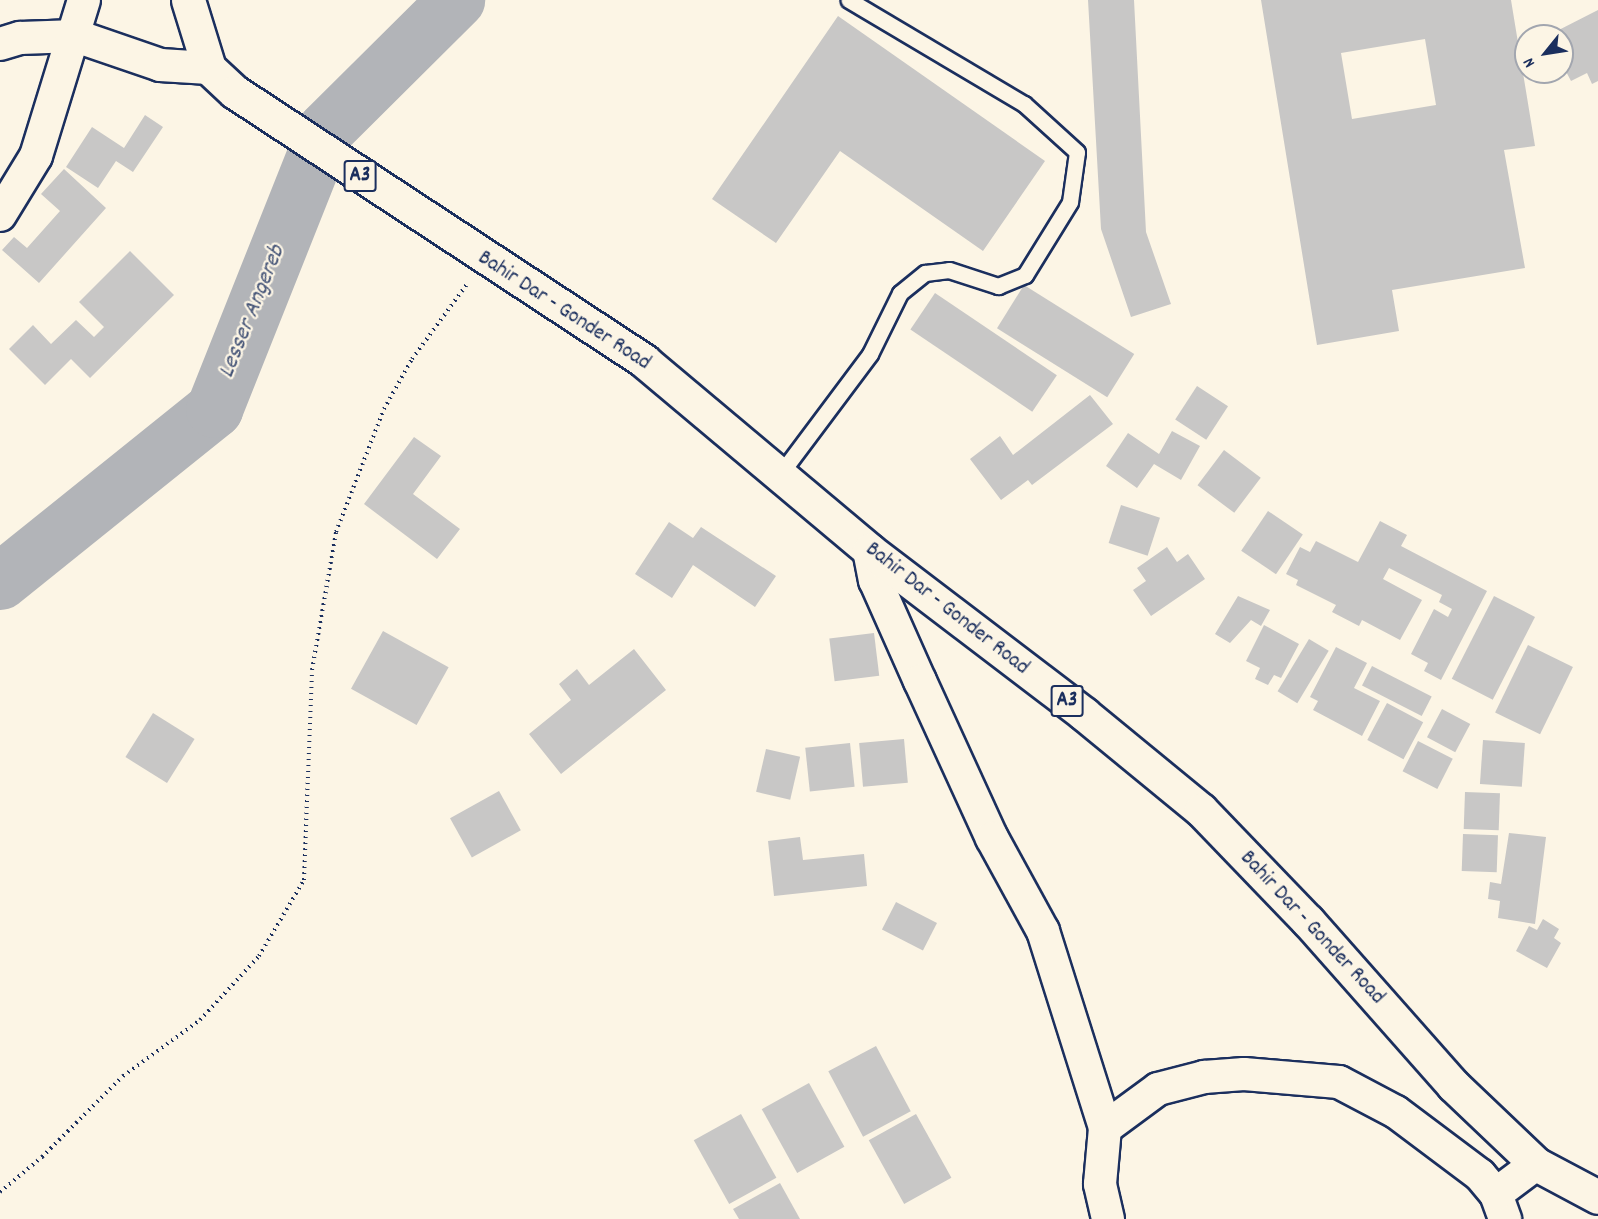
<!DOCTYPE html>
<html>
<head>
<meta charset="utf-8">
<style>
	body { margin:0 }
	#map { position:relative; width:1598px; height:1219px; overflow:hidden; background:#fcf5e5; font-family:Dekko,sans-serif }
	div>[style] { position:absolute }
	[style*='--x'] { left:calc(var(--x)*1px); top:calc(var(--y)*1px); width:calc(var(--w)*1px); rotate:calc(var(--a)*1deg) }
	.river>* { height:57px; margin:-28.5px; padding:0 28.5px; transform-origin:28.5px; border-radius:28.5px; background:#b2b4b8 }
	.building>* { inset:0; background:#c8c7c6; transform-origin:0 0 }
	.path>* { height:4px; margin-top:-2px; transform-origin:0; background:repeating-linear-gradient(90deg,#1b2f5e 0 1.5px,transparent 0 6px) }
	.roads { filter:drop-shadow(2px 0 #1b2f5e) drop-shadow(-2px 0 #1b2f5e) drop-shadow(0 2px #1b2f5e) drop-shadow(0 -2px #1b2f5e) }
	.lane>* { height:15px; margin:-7.5px; padding:0 7.5px; transform-origin:7.5px; border-radius:7.5px; background:#fcf5e5 }
	.street>* { height:32px; margin:-16px; padding:0 16px; transform-origin:16px; border-radius:16px; background:#fcf5e5 }
	.highway>* { height:33px; margin:-16.5px; padding:0 16.5px; transform-origin:16.5px; border-radius:16.5px; background:#fcf5e5 }
	span { translate:-50% -50%; white-space:nowrap; text-align:center; line-height:1.15; -webkit-text-stroke:4.5px #fcf5e5; paint-order:stroke }
	.shield-label span { padding:2px 4px; background:#fcf5e5; border:2px solid; border-radius:4px; -webkit-text-stroke-width:0 }
	.shield-label { font-size:21px; color:#1b2f5e; font-weight:700 }
	.street-label { font-size:22px; color:#1b2f5e }
	.water-label { font-size:24px; color:#485779; font-style:italic }
	.north { position:absolute; left:1514px; top:24px; width:60px; height:60px; box-sizing:border-box; background:#fcf5e5; border:2px solid #a2a6af; border-radius:50%; rotate:240deg; font-size:16px; font-weight:700; line-height:24px; text-align:center; color:#1b2f5e }
	.north::after { content:''; display:block; margin:auto; width:21px; height:27px; background:#1b2f5e; clip-path:polygon(50% 0,100% 100%,50% 72%,0 100%) }
</style>
</head>
<body>
<div id="map">
	<div class="river">
		<div style="--x:0;--y:581;--w:275;--a:-38.8"></div>
		<div style="--x:214;--y:409;--w:300;--a:-68.3"></div>
		<div style="--x:325;--y:130;--w:185;--a:-44.8"></div>
	</div>
	<div class="building">
		<div style="clip-path:polygon(1088px 0,1134px 0,1146px 232px,1171px 304px,1131px 317px,1101px 229px)"></div>
		<div style="clip-path:polygon(evenodd,1261px 0,1511px 0,1535px 146px,1504px 150px,1525px 268px,1392px 290px,1399px 331px,1317px 345px,1261px 0,1425px 39px,1436px 105px,1352px 119px,1341px 53px,1425px 39px)"></div>
		<div style="clip-path:polygon(1598px 10px,1598px 81px,1592px 84px,1587px 73px,1571px 81px,1562px 64px,1562px 36px,1547px 36px)"></div>
		<div style="clip-path:polygon(838px 16px,1045px 161px,983px 251px,840px 151px,776px 243px,712px 199px)"></div>
		<div style="clip-path:polygon(145px 115px,163px 127px,133px 172px,116px 161px,98px 188px,66px 167px,92px 127px,124px 148px)"></div>
		<div style="clip-path:polygon(64px 169px,106px 208px,39px 283px,2px 250px,14px 237px,27px 248px,60px 211px,41px 194px)"></div>
		<div style="clip-path:polygon(130px 251px,174px 295px,90px 378px,71px 359px,45px 385px,9px 349px,33px 325px,51px 344px,76px 320px,94px 337px,104px 327px,79px 302px)"></div>
		<div style="left:1024px;top:285px;width:130px;height:51px;rotate:32deg"></div>
		<div style="left:935px;top:293px;width:147px;height:44px;rotate:34deg"></div>
		<div style="left:1197px;top:386px;width:37px;height:40px;rotate:33deg"></div>
		<div style="clip-path:polygon(1090px 395px,1113px 424px,1032px 485px,1028px 480px,1001px 500px,970px 459px,1000px 436px,1013px 455px)"></div>
		<div style="clip-path:polygon(1172px 431px,1200px 446px,1181px 480px,1154px 464px,1137px 488px,1106px 466px,1128px 433px,1159px 454px)"></div>
		<div style="clip-path:polygon(414px 437px,441px 456px,413px 494px,460px 529px,437px 559px,364px 504px)"></div>
		<div style="left:1224px;top:450px;width:46px;height:44px;rotate:37deg"></div>
		<div style="left:1121px;top:505px;width:41px;height:40px;rotate:18deg"></div>
		<div style="left:1268px;top:511px;width:42px;height:48px;rotate:34deg"></div>
		<div style="clip-path:polygon(1380px 521px,1407px 535px,1401px 546px,1487px 591px,1441px 680px,1424px 671px,1428px 663px,1411px 654px,1434px 609px,1448px 617px,1452px 609px,1439px 602px,1442px 595px,1389px 568px,1383px 579px,1422px 600px,1400px 640px,1362px 620px,1359px 626px,1332px 612px,1336px 605px,1296px 585px,1298px 580px,1286px 574px,1300px 547px,1310px 552px,1316px 541px,1358px 562px)"></div>
		<div style="clip-path:polygon(669px 522px,693px 538px,701px 527px,776px 576px,755px 607px,693px 565px,672px 598px,635px 574px)"></div>
		<div style="clip-path:polygon(1167px 547px,1177px 562px,1188px 554px,1205px 579px,1151px 616px,1133px 590px,1146px 581px,1137px 568px)"></div>
		<div style="clip-path:polygon(1238px 596px,1270px 610px,1261px 626px,1251px 620px,1230px 643px,1215px 634px)"></div>
		<div style="left:1494px;top:596px;width:46px;height:93px;rotate:27deg"></div>
		<div style="clip-path:polygon(1264px 625px,1299px 644px,1281px 678px,1274px 675px,1268px 685px,1255px 679px,1260px 668px,1246px 661px)"></div>
		<div style="left:383px;top:631px;width:75px;height:66px;rotate:29deg"></div>
		<div style="left:874px;top:633px;width:43px;height:45px;rotate:83deg"></div>
		<div style="left:1309px;top:639px;width:23px;height:61px;rotate:31deg"></div>
		<div style="left:1528px;top:645px;width:50px;height:75px;rotate:26deg"></div>
		<div style="clip-path:polygon(1336px 647px,1367px 663px,1354px 688px,1380px 701px,1362px 736px,1313px 710px,1318px 701px,1310px 697px)"></div>
		<div style="clip-path:polygon(634px 649px,666px 690px,561px 774px,529px 734px,571px 700px,559px 684px,577px 669px,589px 685px)"></div>
		<div style="left:1372px;top:666px;width:67px;height:22px;rotate:27deg"></div>
		<div style="left:1387px;top:703px;width:41px;height:42px;rotate:28deg"></div>
		<div style="left:1442px;top:709px;width:32px;height:32px;rotate:28deg"></div>
		<div style="left:153px;top:713px;width:49px;height:52px;rotate:32deg"></div>
		<div style="left:904px;top:739px;width:44px;height:45px;rotate:85deg"></div>
		<div style="left:1483px;top:740px;width:42px;height:44px;rotate:4deg"></div>
		<div style="left:1418px;top:741px;width:39px;height:34px;rotate:27deg"></div>
		<div style="left:850px;top:743px;width:44px;height:45px;rotate:84deg"></div>
		<div style="left:766px;top:749px;width:35px;height:44px;rotate:13deg"></div>
		<div style="left:499px;top:791px;width:45px;height:56px;rotate:61deg"></div>
		<div style="left:1465px;top:792px;width:35px;height:37px;rotate:2deg"></div>
		<div style="clip-path:polygon(1509px 833px,1546px 837px,1535px 924px,1498px 918px,1500px 901px,1488px 899px,1490px 882px,1501px 884px)"></div>
		<div style="left:1463px;top:834px;width:35px;height:37px;rotate:2deg"></div>
		<div style="clip-path:polygon(800px 837px,803px 860px,864px 854px,867px 886px,774px 896px,768px 841px)"></div>
		<div style="left:896px;top:902px;width:46px;height:31px;rotate:27deg"></div>
		<div style="clip-path:polygon(1543px 919px,1559px 929px,1554px 938px,1561px 943px,1547px 968px,1516px 951px,1529px 926px,1537px 930px)"></div>
		<div style="left:876px;top:1046px;width:74px;height:54px;rotate:62deg"></div>
		<div style="left:809px;top:1083px;width:73px;height:54px;rotate:61deg"></div>
		<div style="left:741px;top:1114px;width:73px;height:54px;rotate:61deg"></div>
		<div style="left:916px;top:1114px;width:73px;height:54px;rotate:61deg"></div>
		<div style="clip-path:polygon(780px 1183px,800px 1219px,739px 1219px,733px 1209px)"></div>
	</div>
	<div class="path">
		<div style="--x:0;--y:1192;--w:55;--a:-39.8"></div>
		<div style="--x:42;--y:1157;--w:115;--a:-45"></div>
		<div style="--x:123;--y:1076;--w:95;--a:-36"></div>
		<div style="--x:200;--y:1020;--w:87;--a:-47.3"></div>
		<div style="--x:259;--y:956;--w:88;--a:-59.4"></div>
		<div style="--x:304;--y:880;--w:210;--a:-87.8"></div>
		<div style="--x:312;--y:670;--w:140;--a:-80.1"></div>
		<div style="--x:336;--y:532;--w:132;--a:-68.7"></div>
		<div style="--x:384;--y:409;--w:57;--a:-60.8"></div>
		<div style="--x:412;--y:359;--w:93;--a:-53.7"></div>
	</div>
	<div class="roads">
		<div class="lane">
			<div style="--x:781;--y:473;--w:149;--a:-53.2"></div>
			<div style="--x:870;--y:354;--w:68;--a:-63.8"></div>
			<div style="--x:900;--y:293;--w:32;--a:-39"></div>
			<div style="--x:925;--y:273;--w:24;--a:-7"></div>
			<div style="--x:949;--y:270;--w:52;--a:18.1"></div>
			<div style="--x:998;--y:286;--w:29;--a:-22"></div>
			<div style="--x:1025;--y:275;--w:86;--a:-58.3"></div>
			<div style="--x:1070;--y:202;--w:50;--a:-82"></div>
			<div style="--x:1077;--y:152;--w:72;--a:-137.8"></div>
			<div style="--x:1024;--y:104;--w:204;--a:-149.3"></div>
		</div>
		<div class="street">
			<div style="--x:0;--y:44;--w:21;--a:-17"></div>
			<div style="--x:20;--y:38;--w:56;--a:-2"></div>
			<div style="--x:76;--y:36;--w:89;--a:19"></div>
			<div style="--x:160;--y:65;--w:49;--a:3.5"></div>
			<div style="--x:0;--y:215;--w:69;--a:-58.6"></div>
			<div style="--x:36;--y:156;--w:163;--a:-72.9"></div>
			<div style="--x:869;--y:550;--w:31;--a:79"></div>
			<div style="--x:875;--y:580;--w:111;--a:66"></div>
			<div style="--x:920;--y:681;--w:173;--a:65.4"></div>
			<div style="--x:992;--y:838;--w:106;--a:61.3"></div>
			<div style="--x:1043;--y:931;--w:207;--a:72.5"></div>
			<div style="--x:1496;--y:1194;--w:27;--a:70"></div>
			<div style="--x:1108;--y:1219;--w:36;--a:-103"></div>
			<div style="--x:1100;--y:1184;--w:56;--a:-84.9"></div>
			<div style="--x:1105;--y:1128;--w:66;--a:-36.3"></div>
			<div style="--x:1158;--y:1089;--w:48;--a:-14.6"></div>
			<div style="--x:1204;--y:1077;--w:40;--a:-4.3"></div>
			<div style="--x:1244;--y:1074;--w:95;--a:4.8"></div>
			<div style="--x:1339;--y:1082;--w:64;--a:27.8"></div>
			<div style="--x:1396;--y:1112;--w:105;--a:36.9"></div>
			<div style="--x:1480;--y:1175;--w:25;--a:50"></div>
			<div style="--x:1496;--y:1194;--w:50;--a:-36.9"></div>
		</div>
		<div class="highway">
			<div style="--x:188;--y:0;--w:71;--a:72.8"></div>
			<div style="--x:209;--y:68;--w:35;--a:43"></div>
			<div style="--x:235;--y:92;--w:490;--a:33.3"></div>
			<div style="--x:644;--y:361;--w:294;--a:40"></div>
			<div style="--x:869;--y:550;--w:270;--a:37.3"></div>
			<div style="--x:1084;--y:714;--w:151;--a:39.4"></div>
			<div style="--x:1201;--y:810;--w:154;--a:46.1"></div>
			<div style="--x:1308;--y:921;--w:219;--a:48.5"></div>
			<div style="--x:1453;--y:1085;--w:115;--a:43.6"></div>
			<div style="--x:1536;--y:1164;--w:70;--a:28"></div>
		</div>
	</div>
	<div class="shield-label">
		<span style="left:360px;top:176px">A3</span>
		<span style="left:1067px;top:701px">A3</span>
	</div>
	<div class="street-label">
		<span style="left:564px;top:311px;rotate:33deg">Bahir Dar - Gonder Road</span>
		<span style="left:947px;top:609px;rotate:38deg">Bahir Dar - Gonder Road</span>
		<span style="left:1312px;top:928px;rotate:47deg">Bahir Dar - Gonder Road</span>
	</div>
	<div class="water-label">
		<span style="left:253px;top:312px;rotate:-68deg">Lesser Angereb</span>
	</div>
	<div class="north">N</div>
</div>
</body>
</html>
